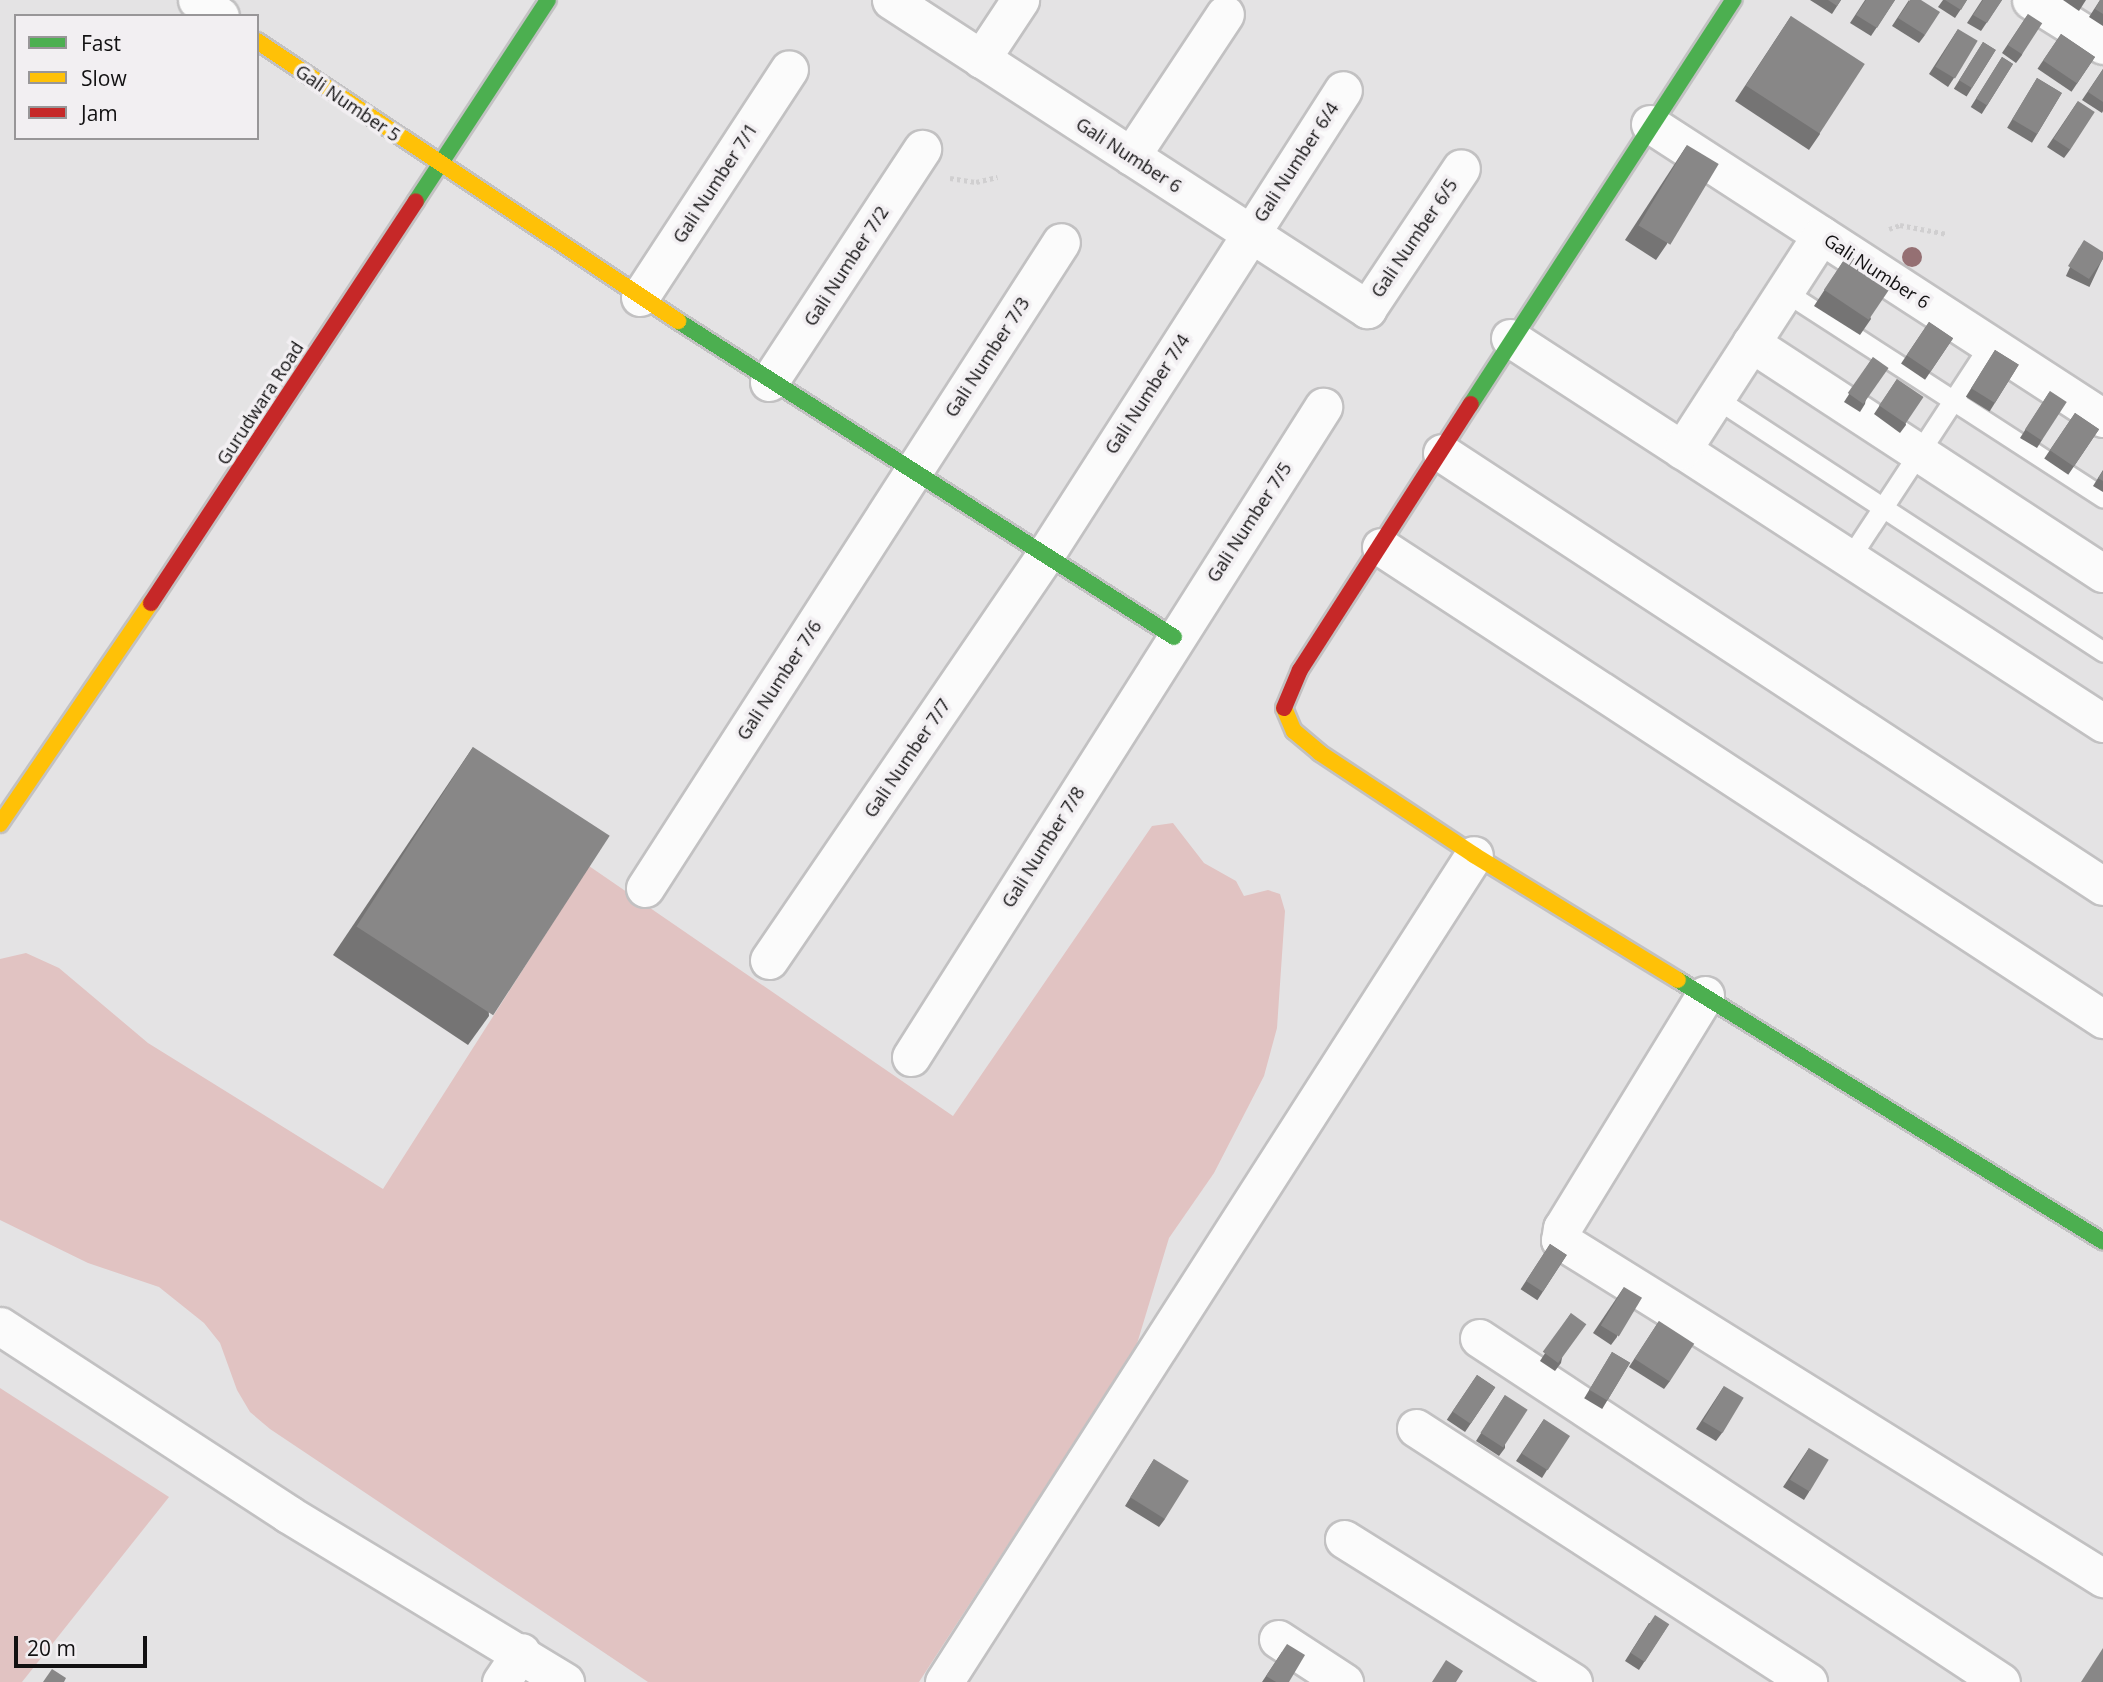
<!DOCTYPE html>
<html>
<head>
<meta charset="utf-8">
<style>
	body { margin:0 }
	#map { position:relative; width:2103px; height:1682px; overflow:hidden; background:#e4e3e4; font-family:"Open Sans",sans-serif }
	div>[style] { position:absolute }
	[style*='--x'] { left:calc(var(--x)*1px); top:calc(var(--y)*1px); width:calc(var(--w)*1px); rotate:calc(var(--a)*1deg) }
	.green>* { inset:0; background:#e1c3c2 }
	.path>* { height:4.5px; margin-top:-2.25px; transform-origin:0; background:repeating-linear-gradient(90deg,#d0cfd0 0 3.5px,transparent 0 7px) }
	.roads { filter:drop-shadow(2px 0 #c2c1c2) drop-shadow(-2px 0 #c2c1c2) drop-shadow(0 2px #c2c1c2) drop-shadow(0 -2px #c2c1c2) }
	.lane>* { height:19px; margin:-9.5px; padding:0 9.5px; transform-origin:9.5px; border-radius:9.5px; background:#fbfbfb }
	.street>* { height:37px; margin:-18.5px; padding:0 18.5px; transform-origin:18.5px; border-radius:18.5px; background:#fbfbfb }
	.fast>* { height:16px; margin:-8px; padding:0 8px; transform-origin:8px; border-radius:8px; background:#4caf50 }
	.slow>* { height:16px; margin:-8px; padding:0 8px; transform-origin:8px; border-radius:8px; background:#ffc107 }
	.jam>* { height:16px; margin:-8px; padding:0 8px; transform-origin:8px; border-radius:8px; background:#c62828 }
	.trees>* { width:20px; height:20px; margin:-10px; border-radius:50%; background:#957073 }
	.wall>* { inset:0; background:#757474; transform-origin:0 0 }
	.building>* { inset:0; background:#888787; transform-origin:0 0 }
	span { translate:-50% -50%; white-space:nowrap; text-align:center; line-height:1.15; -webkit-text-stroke:7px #f2eff2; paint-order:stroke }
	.street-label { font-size:18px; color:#121112 }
	.legend { position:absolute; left:14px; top:14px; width:245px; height:126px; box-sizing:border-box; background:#f2eff2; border:2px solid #989698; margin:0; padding:9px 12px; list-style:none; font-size:21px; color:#121112 }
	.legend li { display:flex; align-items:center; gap:14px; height:35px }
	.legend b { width:35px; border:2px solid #989698 }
	.scale { position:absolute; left:14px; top:1636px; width:133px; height:32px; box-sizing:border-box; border:4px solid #121112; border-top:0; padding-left:9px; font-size:21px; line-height:24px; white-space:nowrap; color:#121112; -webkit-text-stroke:5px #f2eff2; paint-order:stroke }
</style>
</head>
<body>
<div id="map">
	<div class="green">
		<div style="clip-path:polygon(1173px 823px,1204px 863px,1236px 881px,1244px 896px,1268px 890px,1280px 894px,1285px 911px,1277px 1028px,1264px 1076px,1214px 1173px,1169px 1238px,1136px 1347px,919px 1682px,648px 1682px,270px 1429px,250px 1412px,237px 1390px,220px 1343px,204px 1323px,159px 1287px,88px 1263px,0 1220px,0 959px,26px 953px,59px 968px,148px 1043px,383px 1189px,589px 866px,953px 1116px,1152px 826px)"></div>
		<div style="clip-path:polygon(0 1388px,169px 1497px,22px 1682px,0 1682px)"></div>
	</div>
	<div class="path">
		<div style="--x:950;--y:178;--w:26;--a:9"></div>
		<div style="--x:976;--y:182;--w:22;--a:-13"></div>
		<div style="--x:1889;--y:229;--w:12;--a:-20"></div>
		<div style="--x:1900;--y:225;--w:48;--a:10.8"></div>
	</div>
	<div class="roads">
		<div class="lane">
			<div style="--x:1784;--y:291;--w:380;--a:32.9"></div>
			<div style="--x:1714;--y:397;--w:465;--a:33.2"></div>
			<div style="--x:1849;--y:559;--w:257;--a:-56.7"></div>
		</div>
		<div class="street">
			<div style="--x:197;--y:0;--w:28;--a:35"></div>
			<div style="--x:891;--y:0;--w:568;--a:32.99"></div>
			<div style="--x:1367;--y:309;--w:169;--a:-56.3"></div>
			<div style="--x:2031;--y:0;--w:85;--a:32"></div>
			<div style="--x:981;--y:59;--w:71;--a:-56.5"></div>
			<div style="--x:1650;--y:124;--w:540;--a:32.98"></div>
			<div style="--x:1131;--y:156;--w:170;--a:-56.5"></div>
			<div style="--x:640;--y:297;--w:272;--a:-56.8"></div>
			<div style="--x:1510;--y:338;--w:707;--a:32.99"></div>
			<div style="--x:1751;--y:343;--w:420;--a:33.2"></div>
			<div style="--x:769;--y:382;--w:279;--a:-56.7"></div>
			<div style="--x:1682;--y:450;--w:256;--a:-57.1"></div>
			<div style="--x:1442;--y:453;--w:790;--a:33.23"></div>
			<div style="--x:1381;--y:547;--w:863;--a:33.17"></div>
			<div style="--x:645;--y:888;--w:768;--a:-57.22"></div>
			<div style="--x:769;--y:960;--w:490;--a:-55.7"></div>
			<div style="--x:1045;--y:555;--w:552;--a:-57.35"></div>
			<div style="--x:1705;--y:995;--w:273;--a:121.5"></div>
			<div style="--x:1562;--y:1228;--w:12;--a:99"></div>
			<div style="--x:1560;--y:1240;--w:640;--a:31.9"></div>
			<div style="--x:911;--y:1057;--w:770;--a:-57.63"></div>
			<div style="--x:0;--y:1326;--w:344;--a:33.1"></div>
			<div style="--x:288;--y:1514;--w:324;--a:31.2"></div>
			<div style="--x:1479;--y:1338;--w:625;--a:33.39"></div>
			<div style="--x:1416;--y:1428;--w:467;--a:32.9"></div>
			<div style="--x:1344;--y:1539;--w:270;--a:32"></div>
			<div style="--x:1278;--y:1639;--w:79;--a:33.1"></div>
			<div style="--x:501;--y:1682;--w:36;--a:-56"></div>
			<div style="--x:944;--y:1682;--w:982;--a:-57.35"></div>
		</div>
		<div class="fast">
			<div style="--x:416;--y:201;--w:240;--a:-56.7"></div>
			<div style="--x:678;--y:321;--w:588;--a:32.5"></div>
			<div style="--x:1471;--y:404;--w:482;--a:-57"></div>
			<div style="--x:1678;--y:980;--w:499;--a:31.6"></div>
		</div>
		<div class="slow">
			<div style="--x:257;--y:41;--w:506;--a:33.63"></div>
			<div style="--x:1284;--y:708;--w:25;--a:67"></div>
			<div style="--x:1294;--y:731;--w:34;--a:40"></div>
			<div style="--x:1320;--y:753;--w:185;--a:33.5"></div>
			<div style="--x:1474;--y:855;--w:239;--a:31.5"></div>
			<div style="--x:0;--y:824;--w:268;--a:-55.7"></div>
		</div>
		<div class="jam">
			<div style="--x:151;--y:603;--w:481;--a:-56.6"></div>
			<div style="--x:1284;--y:708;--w:41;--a:-67.2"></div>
			<div style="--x:1300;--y:670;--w:316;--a:-57.3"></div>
		</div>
	</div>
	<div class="trees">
		<div style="left:1912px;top:257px"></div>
	</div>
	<div class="wall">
		<div style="clip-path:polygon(1810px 0,1841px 0,1832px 14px)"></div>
		<div style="clip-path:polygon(1865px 0,1895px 0,1871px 36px,1850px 23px)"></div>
		<div style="clip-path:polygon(1909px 0,1925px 35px,1919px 43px,1892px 26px)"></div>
		<div style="clip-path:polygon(1943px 0,1967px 0,1955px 18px,1938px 7px)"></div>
		<div style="clip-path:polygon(1982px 0,2002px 0,1981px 31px,1967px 23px)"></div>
		<div style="clip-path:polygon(2063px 0,2086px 0,2079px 11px)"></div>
		<div style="clip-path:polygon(2100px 0,2103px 0,2103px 26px,2089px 17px)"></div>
		<div style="clip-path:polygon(2028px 14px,2022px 55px,2016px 63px,2002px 53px)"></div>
		<div style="clip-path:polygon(1791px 16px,1820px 134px,1809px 150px,1735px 101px)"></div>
		<div style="clip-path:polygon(1958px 29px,1954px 78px,1948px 87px,1929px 74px)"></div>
		<div style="left:2061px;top:34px;width:41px;height:42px;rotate:34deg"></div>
		<div style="left:1983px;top:42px;width:15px;height:55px;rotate:32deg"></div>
		<div style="left:2002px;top:57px;width:13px;height:59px;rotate:32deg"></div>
		<div style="clip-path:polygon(2103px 69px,2103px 111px,2102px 113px,2082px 100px)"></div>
		<div style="left:2037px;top:78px;width:29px;height:58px;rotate:31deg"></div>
		<div style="clip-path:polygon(2078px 101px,2070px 150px,2064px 158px,2047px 147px)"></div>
		<div style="clip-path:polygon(1687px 145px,1667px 244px,1656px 260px,1625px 240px)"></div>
		<div style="left:2079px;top:248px;width:26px;height:31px;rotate:25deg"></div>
		<div style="clip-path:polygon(1848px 254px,1871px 319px,1860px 335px,1814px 306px)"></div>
		<div style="left:1929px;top:322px;width:29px;height:50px;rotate:34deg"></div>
		<div style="left:1995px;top:350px;width:28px;height:55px;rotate:32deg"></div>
		<div style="clip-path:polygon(1873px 357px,1865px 404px,1860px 412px,1844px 402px)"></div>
		<div style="clip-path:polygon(1897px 379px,1906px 425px,1900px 433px,1874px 414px)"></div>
		<div style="clip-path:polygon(2050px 391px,2042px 440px,2037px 448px,2020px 438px)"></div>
		<div style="left:2075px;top:413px;width:29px;height:55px;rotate:34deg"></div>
		<div style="clip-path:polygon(2103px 470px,2103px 492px,2093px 486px)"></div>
		<div style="clip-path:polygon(473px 747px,489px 1016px,468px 1045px,333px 955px)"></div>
		<div style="left:1550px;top:1244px;width:20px;height:54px;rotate:33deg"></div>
		<div style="clip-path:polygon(1624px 1287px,1617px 1337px,1611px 1345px,1593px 1333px)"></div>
		<div style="clip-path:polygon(1571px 1313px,1561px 1363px,1555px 1371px,1540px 1361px)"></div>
		<div style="clip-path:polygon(1659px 1321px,1670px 1381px,1664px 1389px,1629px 1367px)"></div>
		<div style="left:1612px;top:1352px;width:21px;height:54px;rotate:31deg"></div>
		<div style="left:1477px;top:1375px;width:22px;height:54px;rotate:34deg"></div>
		<div style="clip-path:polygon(1724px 1386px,1722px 1433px,1716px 1441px,1696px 1429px)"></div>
		<div style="clip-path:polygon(1505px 1395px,1505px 1448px,1499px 1456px,1476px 1441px)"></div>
		<div style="clip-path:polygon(1544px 1419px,1547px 1470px,1542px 1478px,1516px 1461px)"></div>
		<div style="clip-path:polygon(1809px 1448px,1809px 1492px,1804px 1500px,1783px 1487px)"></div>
		<div style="clip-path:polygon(1154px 1459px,1165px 1519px,1159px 1527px,1125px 1506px)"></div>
		<div style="clip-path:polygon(1649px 1623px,1669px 1624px,1639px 1670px,1625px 1661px)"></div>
		<div style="clip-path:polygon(1282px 1652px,1289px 1682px,1262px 1682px)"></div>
	</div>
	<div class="building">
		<div style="clip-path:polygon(1828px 0,1841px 0,1837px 6px)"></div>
		<div style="clip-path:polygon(1866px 0,1895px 0,1877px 28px,1856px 15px)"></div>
		<div style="clip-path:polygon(1910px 0,1921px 0,1940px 12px,1925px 35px,1898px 18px)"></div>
		<div style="clip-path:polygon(1945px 0,1967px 0,1961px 10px)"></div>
		<div style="clip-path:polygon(1983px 0,2002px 0,1987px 23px,1973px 15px)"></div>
		<div style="clip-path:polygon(2100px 0,2103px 0,2103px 14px,2095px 9px)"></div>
		<div style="left:2028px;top:14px;width:17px;height:37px;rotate:33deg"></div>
		<div style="left:1791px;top:16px;width:88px;height:83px;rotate:33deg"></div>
		<div style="left:1958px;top:29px;width:23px;height:44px;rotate:31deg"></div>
		<div style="left:2061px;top:34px;width:41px;height:32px;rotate:34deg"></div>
		<div style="left:1983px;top:42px;width:15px;height:45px;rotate:32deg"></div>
		<div style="left:2002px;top:57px;width:13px;height:49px;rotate:32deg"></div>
		<div style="clip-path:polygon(2103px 69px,2103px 102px,2088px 92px)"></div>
		<div style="left:2037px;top:78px;width:29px;height:48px;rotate:31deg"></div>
		<div style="left:2078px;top:101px;width:20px;height:45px;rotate:33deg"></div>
		<div style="left:1687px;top:145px;width:37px;height:94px;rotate:31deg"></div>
		<div style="clip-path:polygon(2084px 240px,2103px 252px,2103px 259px,2089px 279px,2068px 266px)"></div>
		<div style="left:1848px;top:254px;width:54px;height:43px;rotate:34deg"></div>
		<div style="left:1929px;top:322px;width:29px;height:40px;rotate:34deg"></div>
		<div style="left:1995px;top:350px;width:28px;height:45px;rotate:32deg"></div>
		<div style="left:1873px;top:357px;width:19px;height:44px;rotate:35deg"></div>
		<div style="left:1897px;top:379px;width:32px;height:32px;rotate:34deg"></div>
		<div style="left:2050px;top:391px;width:20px;height:46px;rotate:33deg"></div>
		<div style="left:2075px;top:413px;width:29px;height:45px;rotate:34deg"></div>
		<div style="clip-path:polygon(2103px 471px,2103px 481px,2098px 478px)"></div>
		<div style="left:473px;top:747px;width:163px;height:214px;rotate:33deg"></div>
		<div style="left:1550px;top:1244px;width:20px;height:44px;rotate:33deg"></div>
		<div style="left:1624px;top:1287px;width:21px;height:45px;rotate:31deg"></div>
		<div style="left:1571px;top:1313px;width:19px;height:48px;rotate:36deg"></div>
		<div style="left:1659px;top:1321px;width:42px;height:45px;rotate:33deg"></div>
		<div style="left:1612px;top:1352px;width:21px;height:44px;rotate:31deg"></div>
		<div style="left:1477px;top:1375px;width:22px;height:44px;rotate:34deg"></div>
		<div style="left:1724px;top:1386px;width:23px;height:41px;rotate:31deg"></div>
		<div style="left:1505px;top:1395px;width:27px;height:45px;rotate:33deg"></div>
		<div style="left:1544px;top:1419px;width:31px;height:41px;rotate:33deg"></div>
		<div style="left:1809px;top:1448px;width:23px;height:37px;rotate:31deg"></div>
		<div style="left:1154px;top:1459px;width:41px;height:45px;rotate:32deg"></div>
		<div style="left:1655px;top:1615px;width:17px;height:45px;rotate:33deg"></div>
		<div style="clip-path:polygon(1287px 1644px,1305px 1655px,1289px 1682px,1276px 1682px,1266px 1676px)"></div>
		<div style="clip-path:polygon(2103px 1648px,2103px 1682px,2081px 1682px)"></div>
		<div style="clip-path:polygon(1446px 1660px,1463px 1671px,1456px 1682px,1432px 1682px)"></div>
		<div style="clip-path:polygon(52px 1669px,66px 1678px,64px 1682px,43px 1682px)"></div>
	</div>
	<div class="street-label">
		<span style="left:348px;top:103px;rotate:34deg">Gali Number 5</span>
		<span style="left:1129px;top:155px;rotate:33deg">Gali Number 6</span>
		<span style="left:1296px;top:162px;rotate:-57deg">Gali Number 6/4</span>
		<span style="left:715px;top:183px;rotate:-57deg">Gali Number 7/1</span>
		<span style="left:1414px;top:238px;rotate:-56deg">Gali Number 6/5</span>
		<span style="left:846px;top:266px;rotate:-57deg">Gali Number 7/2</span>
		<span style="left:1877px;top:271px;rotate:33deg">Gali Number 6</span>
		<span style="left:987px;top:357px;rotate:-57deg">Gali Number 7/3</span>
		<span style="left:1147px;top:394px;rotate:-57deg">Gali Number 7/4</span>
		<span style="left:260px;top:403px;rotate:-57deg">Gurudwara Road</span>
		<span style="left:1249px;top:522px;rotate:-57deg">Gali Number 7/5</span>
		<span style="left:779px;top:680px;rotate:-57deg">Gali Number 7/6</span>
		<span style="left:907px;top:758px;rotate:-56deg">Gali Number 7/7</span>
		<span style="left:1043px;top:847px;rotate:-58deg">Gali Number 7/8</span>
	</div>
	<ul class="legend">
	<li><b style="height:9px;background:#4caf50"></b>Fast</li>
	<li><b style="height:9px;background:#ffc107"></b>Slow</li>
	<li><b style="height:9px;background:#c62828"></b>Jam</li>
	</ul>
	<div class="scale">20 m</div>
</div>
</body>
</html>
